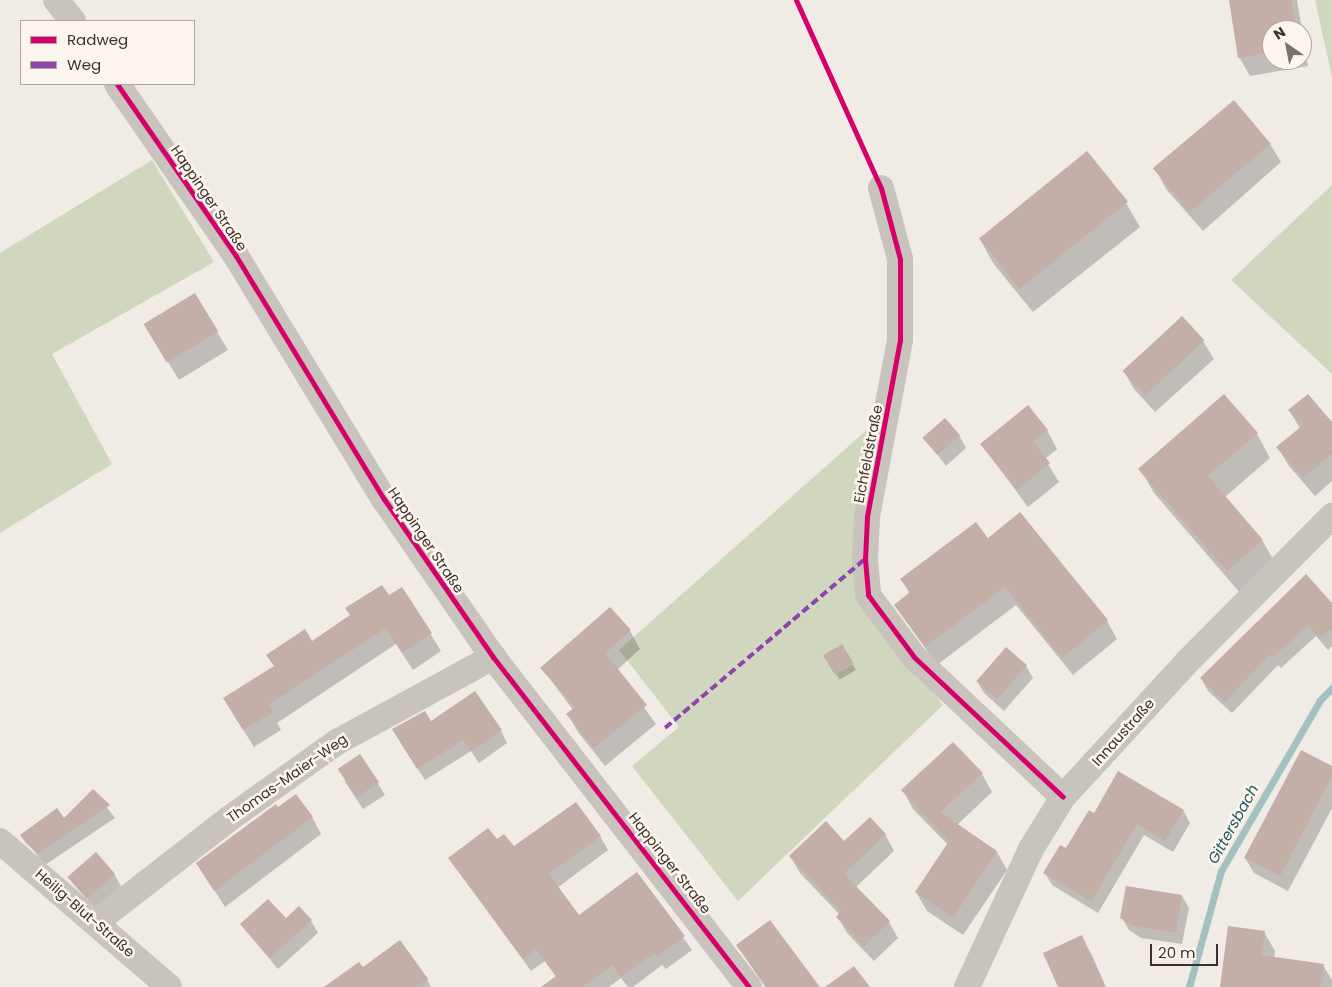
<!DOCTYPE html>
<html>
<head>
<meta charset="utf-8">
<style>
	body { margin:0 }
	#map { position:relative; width:1332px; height:987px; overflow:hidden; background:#f0ebe5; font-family:Poppins,sans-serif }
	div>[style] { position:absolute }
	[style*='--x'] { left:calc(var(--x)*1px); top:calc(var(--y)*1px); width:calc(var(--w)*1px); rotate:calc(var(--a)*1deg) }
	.green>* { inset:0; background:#d1d6bf }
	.shadow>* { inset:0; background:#0003; transform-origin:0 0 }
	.stream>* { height:7px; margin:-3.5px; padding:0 3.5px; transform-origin:3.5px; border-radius:3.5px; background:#a1c2c1 }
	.building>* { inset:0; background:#c3afa7; transform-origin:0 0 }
	.street>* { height:26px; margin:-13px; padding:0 13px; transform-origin:13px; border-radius:13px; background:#c9c3be }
	.quiet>* { height:4px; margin-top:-2px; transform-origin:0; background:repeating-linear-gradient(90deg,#8e44ad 0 8px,transparent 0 12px) }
	.cycleway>* { height:5px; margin:-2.5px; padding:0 2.5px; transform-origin:2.5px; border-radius:2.5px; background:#d6006c }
	span { translate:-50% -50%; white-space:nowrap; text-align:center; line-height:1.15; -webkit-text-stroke:5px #fbf5ee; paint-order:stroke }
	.street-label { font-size:14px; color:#3b302b }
	.water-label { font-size:15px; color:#1f5a5e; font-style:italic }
	.legend { position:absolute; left:20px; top:20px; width:175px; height:65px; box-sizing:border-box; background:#fbf5ee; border:1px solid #aea6a0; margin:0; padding:6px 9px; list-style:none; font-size:15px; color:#3b302b }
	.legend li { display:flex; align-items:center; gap:10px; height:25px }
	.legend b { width:25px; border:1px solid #aea6a0 }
	.north { position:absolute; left:1262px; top:20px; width:50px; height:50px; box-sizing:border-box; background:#fbf5ee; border:1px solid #aea6a0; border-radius:50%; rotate:327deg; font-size:14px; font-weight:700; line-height:20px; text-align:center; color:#3b302b }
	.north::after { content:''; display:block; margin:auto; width:18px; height:22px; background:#7a716c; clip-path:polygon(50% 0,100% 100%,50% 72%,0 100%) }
	.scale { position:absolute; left:1150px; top:944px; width:68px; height:22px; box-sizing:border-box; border:2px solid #3b302b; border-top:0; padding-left:6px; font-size:15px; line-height:18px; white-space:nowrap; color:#3b302b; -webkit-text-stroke:4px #fbf5ee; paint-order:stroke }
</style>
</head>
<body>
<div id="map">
	<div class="green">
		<div style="clip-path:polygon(1315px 0,1332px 0,1332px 77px)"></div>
		<div style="clip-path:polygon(152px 160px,214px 262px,52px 354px,112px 464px,0 533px,0 253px)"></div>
		<div style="clip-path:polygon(1332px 185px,1332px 374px,1231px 280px)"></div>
		<div style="clip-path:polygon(878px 420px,863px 600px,943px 705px,738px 901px,632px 766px,679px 727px,619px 650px)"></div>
	</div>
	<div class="shadow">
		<div style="clip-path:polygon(evenodd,1230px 0,1297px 0,1308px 66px,1250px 76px,1239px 57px,1230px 0,1272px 30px,1302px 30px,1302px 60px,1272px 60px,1272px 30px)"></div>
		<div style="clip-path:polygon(1270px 144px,1281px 162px,1203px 231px,1166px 189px,1156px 170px)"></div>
		<div style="clip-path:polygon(1126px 203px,1140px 227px,1033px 312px,993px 263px,980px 239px)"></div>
		<div style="clip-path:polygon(1182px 318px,1203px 341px,1214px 359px,1155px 412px,1134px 389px,1123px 370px)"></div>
		<div style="clip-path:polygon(217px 332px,228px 350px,179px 380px,156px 342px)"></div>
		<div style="clip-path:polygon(1290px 411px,1332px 424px,1332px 481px,1315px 496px,1289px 466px,1278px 448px,1300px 429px)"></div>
		<div style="clip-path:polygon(1047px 430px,1057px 449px,1045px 459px,1059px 482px,1028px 507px,981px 444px)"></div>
		<div style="clip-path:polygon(1257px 434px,1270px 458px,1225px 497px,1262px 540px,1276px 564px,1241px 594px,1154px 493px,1140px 469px)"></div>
		<div style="clip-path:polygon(959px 435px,966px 448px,946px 466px,925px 438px)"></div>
		<div style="clip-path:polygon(1020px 513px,1107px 621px,1117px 639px,1073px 675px,1016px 605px,937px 665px,895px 605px,910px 594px,902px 580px,988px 540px)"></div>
		<div style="clip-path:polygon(402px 589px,441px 651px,413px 670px,396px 644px,277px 723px,281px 730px,254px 747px,234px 715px,312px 642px)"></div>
		<div style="clip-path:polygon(1332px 605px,1332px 646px,1328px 650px,1316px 636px,1281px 668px,1278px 665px,1232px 713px,1208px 691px,1201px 678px)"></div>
		<div style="clip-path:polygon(630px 631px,640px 649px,617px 670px,656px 724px,605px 766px,578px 732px,568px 714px,573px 710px,542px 668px)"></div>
		<div style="left:841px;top:646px;width:28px;height:19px;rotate:58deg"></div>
		<div style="clip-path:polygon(1026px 666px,1033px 678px,1004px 711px,984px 693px,977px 681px)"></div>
		<div style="clip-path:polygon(431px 723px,501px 731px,507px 743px,479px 763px,471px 751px,425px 780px,400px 742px)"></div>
		<div style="clip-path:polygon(360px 755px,385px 795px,363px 809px,345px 782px)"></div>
		<div style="clip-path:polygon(1332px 767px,1332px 808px,1288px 891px,1254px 873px,1245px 858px)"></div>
		<div style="clip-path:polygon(982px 774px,992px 792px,957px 825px,997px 852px,1007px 870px,963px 935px,927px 911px,916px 892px,948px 845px,913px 809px,903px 790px)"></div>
		<div style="clip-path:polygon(93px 790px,115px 818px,45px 865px,22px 836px,64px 820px)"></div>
		<div style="clip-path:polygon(278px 809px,312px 817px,321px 834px,225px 907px,198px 864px)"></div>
		<div style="clip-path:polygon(1183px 810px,1190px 823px,1173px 852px,1144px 835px,1098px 913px,1052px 885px,1045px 873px,1094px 814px)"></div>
		<div style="clip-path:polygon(885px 834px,894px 851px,855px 888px,889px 922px,898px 938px,874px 961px,847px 933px,838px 917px,840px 915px,800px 873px,790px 856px)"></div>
		<div style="clip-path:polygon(600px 836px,608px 850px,557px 888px,579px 917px,637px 874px,692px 950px,666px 969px,662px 965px,633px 987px,628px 987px,621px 978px,609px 987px,543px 987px,556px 977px,545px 961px,531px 971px,449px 858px,496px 841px,514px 848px)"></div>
		<div style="clip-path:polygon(114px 874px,121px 886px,96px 909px,69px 877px)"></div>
		<div style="clip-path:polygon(1182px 896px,1189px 908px,1182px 944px,1141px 938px,1129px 930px,1122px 918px)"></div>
		<div style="clip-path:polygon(286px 920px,311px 921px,318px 933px,278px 969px,241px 925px)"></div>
		<div style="clip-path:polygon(1264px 932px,1275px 951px,1274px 958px,1323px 965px,1332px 980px,1332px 987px,1221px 987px)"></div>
		<div style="clip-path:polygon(1081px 937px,1092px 955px,1106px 987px,1060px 987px)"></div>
		<div style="clip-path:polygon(737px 945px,818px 987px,765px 987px)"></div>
		<div style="clip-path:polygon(427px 979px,431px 987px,325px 987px)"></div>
	</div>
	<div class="stream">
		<div style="--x:1189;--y:987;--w:120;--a:-74.6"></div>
		<div style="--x:1221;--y:871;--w:198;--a:-59.9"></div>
		<div style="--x:1320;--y:700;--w:17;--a:-45"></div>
	</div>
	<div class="building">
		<div style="clip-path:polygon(1229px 0,1291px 0,1296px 30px,1272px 30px,1272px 52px,1238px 58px)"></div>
		<div style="left:1234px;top:100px;width:57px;height:106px;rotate:50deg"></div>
		<div style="left:1087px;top:151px;width:65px;height:139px;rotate:51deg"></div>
		<div style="left:195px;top:293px;width:45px;height:60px;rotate:59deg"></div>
		<div style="left:1182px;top:316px;width:33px;height:81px;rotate:47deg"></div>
		<div style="clip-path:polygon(1224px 394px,1258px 433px,1208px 476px,1263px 540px,1227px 571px,1138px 469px)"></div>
		<div style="clip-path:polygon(1308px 394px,1332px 422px,1332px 454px,1303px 478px,1276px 447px,1302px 426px,1288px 410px)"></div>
		<div style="clip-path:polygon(1028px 405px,1048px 430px,1033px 442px,1050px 463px,1017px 490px,980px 444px)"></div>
		<div style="left:945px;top:418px;width:23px;height:30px;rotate:49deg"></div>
		<div style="clip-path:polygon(1020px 512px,1108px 620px,1062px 658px,1005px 587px,925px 647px,894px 605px,910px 592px,900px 579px,976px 522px,988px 538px)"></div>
		<div style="clip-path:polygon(1306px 574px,1332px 603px,1332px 628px,1320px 638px,1308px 625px,1273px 657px,1270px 654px,1225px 702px,1200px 678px)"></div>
		<div style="clip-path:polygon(382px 585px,389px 595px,402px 587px,432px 633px,402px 653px,386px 628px,268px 705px,273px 712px,243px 730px,223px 698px,274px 666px,266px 655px,305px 629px,312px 641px,350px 615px,345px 608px)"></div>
		<div style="clip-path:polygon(610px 607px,631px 630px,605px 653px,647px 705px,594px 748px,566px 714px,575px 707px,540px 668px)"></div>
		<div style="left:842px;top:644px;width:23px;height:22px;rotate:59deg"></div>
		<div style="left:1006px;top:647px;width:28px;height:45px;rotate:41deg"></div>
		<div style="clip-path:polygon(475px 691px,502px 730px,471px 751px,463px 740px,417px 769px,392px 729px,425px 711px,431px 721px)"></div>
		<div style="clip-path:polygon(953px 742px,983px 773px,940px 812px,997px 851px,953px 918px,915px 892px,949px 841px,901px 790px)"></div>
		<div style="clip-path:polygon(1301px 750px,1332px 766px,1332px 776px,1280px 876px,1244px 858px)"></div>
		<div style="left:360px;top:754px;width:34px;height:27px;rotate:56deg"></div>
		<div style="clip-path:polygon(1118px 771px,1184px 810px,1165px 841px,1137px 824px,1091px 901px,1043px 873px,1060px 845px,1066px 848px,1089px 810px,1094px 813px)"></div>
		<div style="clip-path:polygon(93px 789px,110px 805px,38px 854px,26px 843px,20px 835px,57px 808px,64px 818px)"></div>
		<div style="clip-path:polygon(296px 794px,313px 817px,214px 891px,196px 863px,276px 804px,278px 807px)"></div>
		<div style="clip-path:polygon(576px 802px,601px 836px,549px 874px,579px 915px,637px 872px,685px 936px,657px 957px,654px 953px,621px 977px,613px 965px,584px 987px,541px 987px,556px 976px,536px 949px,523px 959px,448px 858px,488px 828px,497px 839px,504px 834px,514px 846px)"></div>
		<div style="clip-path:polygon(870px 817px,886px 834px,844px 874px,890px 921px,864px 946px,836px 917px,841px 911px,789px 856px,826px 821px,844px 841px)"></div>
		<div style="left:96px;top:852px;width:29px;height:38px;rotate:49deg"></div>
		<div style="clip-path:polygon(1126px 886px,1182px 895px,1176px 933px,1133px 926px,1120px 918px)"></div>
		<div style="clip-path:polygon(268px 899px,286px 918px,299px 906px,312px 920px,270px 958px,240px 924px)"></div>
		<div style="clip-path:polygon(770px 920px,820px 987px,767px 987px,736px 945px)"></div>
		<div style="clip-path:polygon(1228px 926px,1265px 931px,1261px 955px,1324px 964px,1321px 987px,1220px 987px)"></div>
		<div style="clip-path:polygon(1082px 935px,1105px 987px,1058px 987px,1043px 953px)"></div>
		<div style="clip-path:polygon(400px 940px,428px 979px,416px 987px,324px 987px,359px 962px,363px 967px)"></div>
		<div style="clip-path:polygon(854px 966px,870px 987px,825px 987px)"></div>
	</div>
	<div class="street">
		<div style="--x:56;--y:0;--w:27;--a:51"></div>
		<div style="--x:117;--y:84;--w:209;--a:55.3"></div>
		<div style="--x:236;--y:256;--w:285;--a:58.7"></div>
		<div style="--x:384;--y:499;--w:192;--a:55.4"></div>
		<div style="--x:493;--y:657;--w:418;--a:52.2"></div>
		<div style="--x:881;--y:188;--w:73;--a:75"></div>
		<div style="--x:900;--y:259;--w:81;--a:90"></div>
		<div style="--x:900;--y:340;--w:180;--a:100.6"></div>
		<div style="--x:867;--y:517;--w:42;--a:92.7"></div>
		<div style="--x:865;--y:559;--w:36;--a:85"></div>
		<div style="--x:868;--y:595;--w:77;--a:53.4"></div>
		<div style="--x:914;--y:657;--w:204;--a:43.2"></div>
		<div style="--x:0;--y:841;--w:223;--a:40.8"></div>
		<div style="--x:96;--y:922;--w:170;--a:-37.8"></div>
		<div style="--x:230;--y:818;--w:131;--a:-35.4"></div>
		<div style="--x:337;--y:742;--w:178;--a:-28.6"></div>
		<div style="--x:967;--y:987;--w:152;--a:-65.1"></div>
		<div style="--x:1031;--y:849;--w:61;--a:-58.4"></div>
		<div style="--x:1063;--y:797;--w:183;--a:-47.4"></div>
		<div style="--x:1187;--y:662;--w:206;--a:-45.2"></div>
	</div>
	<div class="quiet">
		<div style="--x:665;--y:728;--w:262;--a:-40.2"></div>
	</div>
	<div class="cycleway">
		<div style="--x:796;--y:0;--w:206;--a:65.7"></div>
		<div style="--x:881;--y:188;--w:73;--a:75"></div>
		<div style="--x:900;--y:259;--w:81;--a:90"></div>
		<div style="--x:900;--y:340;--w:180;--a:100.6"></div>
		<div style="--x:867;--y:517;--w:42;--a:92.7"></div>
		<div style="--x:865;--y:559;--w:36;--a:85"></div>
		<div style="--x:868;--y:595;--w:77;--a:53.4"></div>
		<div style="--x:914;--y:657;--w:204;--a:43.2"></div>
		<div style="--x:117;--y:84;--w:209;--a:55.3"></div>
		<div style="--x:236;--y:256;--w:285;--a:58.7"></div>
		<div style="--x:384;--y:499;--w:192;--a:55.4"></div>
		<div style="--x:493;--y:657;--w:418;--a:52.2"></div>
	</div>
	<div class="street-label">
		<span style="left:209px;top:198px;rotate:56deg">Happinger Straße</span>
		<span style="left:868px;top:454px;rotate:-79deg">Eichfeldstraße</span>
		<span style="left:426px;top:540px;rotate:56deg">Happinger Straße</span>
		<span style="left:1123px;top:732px;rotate:-48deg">Innaustraße</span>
		<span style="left:287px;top:778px;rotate:-35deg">Thomas-Maier-Weg</span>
		<span style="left:670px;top:863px;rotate:52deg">Happinger Straße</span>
		<span style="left:85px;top:913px;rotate:41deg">Heilig-Blut-Straße</span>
	</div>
	<div class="water-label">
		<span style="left:1233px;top:824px;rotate:-61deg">Gittersbach</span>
	</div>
	<ul class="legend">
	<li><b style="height:6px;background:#d6006c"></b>Radweg</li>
	<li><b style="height:6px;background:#8e44ad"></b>Weg</li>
	</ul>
	<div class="north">N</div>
	<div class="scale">20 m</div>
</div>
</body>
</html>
